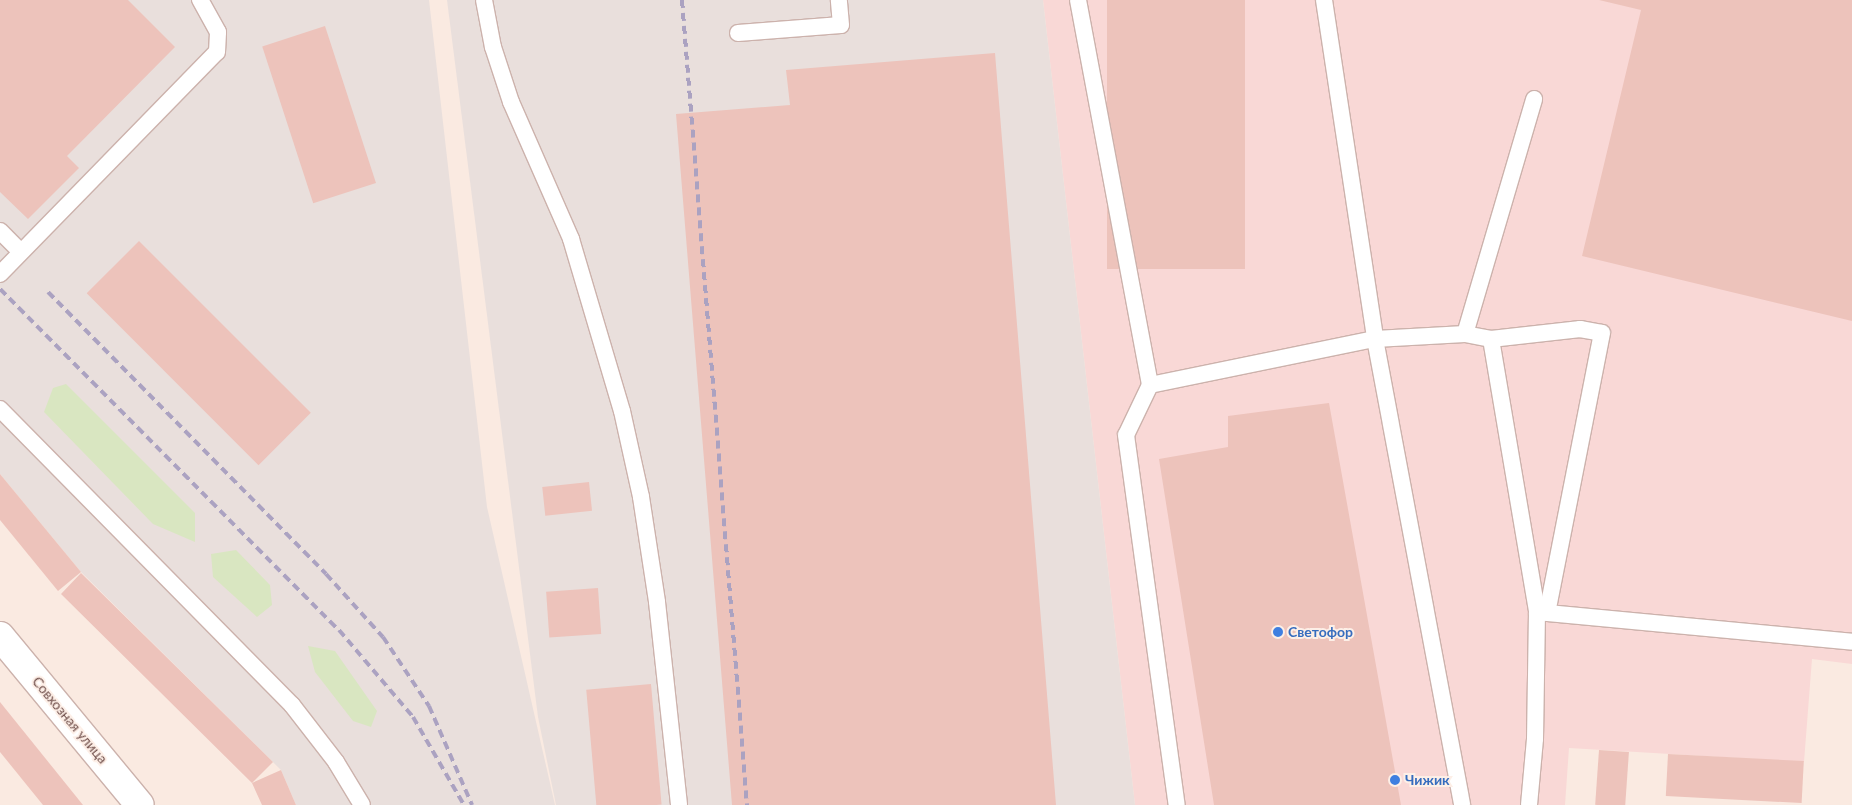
<!DOCTYPE html>
<html>
<head>
<meta charset="utf-8">
<style>
	body { margin:0 }
	#map { position:relative; width:1852px; height:805px; overflow:hidden; background:#faeae1; font-family:Lato,sans-serif }
	div>[style] { position:absolute }
	[style*='--x'] { left:calc(var(--x)*1px); top:calc(var(--y)*1px); width:calc(var(--w)*1px); rotate:calc(var(--a)*1deg) }
	.commercial>* { inset:0; background:#f9d8d6 }
	.industrial>* { inset:0; background:#e9dfdc }
	.green>* { inset:0; background:#d9e6c1 }
	.building>* { inset:0; background:#edc3bb; transform-origin:0 0 }
	.roads { filter:drop-shadow(1px 0 #ccb2ac) drop-shadow(-1px 0 #ccb2ac) drop-shadow(0 1px #ccb2ac) drop-shadow(0 -1px #ccb2ac) }
	.service>* { height:16px; margin:-8px; padding:0 8px; transform-origin:8px; border-radius:8px; background:#fff }
	.minor>* { height:28px; margin:-14px; padding:0 14px; transform-origin:14px; border-radius:14px; background:#fff }
	.rail>* { height:4px; margin-top:-2px; transform-origin:0; background:repeating-linear-gradient(90deg,#aba2c1 0 8px,transparent 0 13px) }
	.dots>* { width:14px; height:14px; translate:-50% -50%; box-sizing:border-box; border:2px solid #fdefe7; border-radius:50% }
	span { translate:-50% -50%; white-space:nowrap; text-align:center; line-height:1.15; -webkit-text-stroke:4px #fdefe7; paint-order:stroke }
	.shop-label { font-size:14px; color:#366cbe; font-weight:700 }
	.left { translate:0 -50%; text-align:left }
	.street-label { font-size:14px; color:#6f4e4a }
</style>
</head>
<body>
<div id="map">
	<div class="commercial">
		<div style="clip-path:polygon(1043px 0,1852px 0,1852px 664px,1812px 659px,1804px 762px,1569px 748px,1565px 805px,1135px 805px)"></div>
	</div>
	<div class="industrial">
		<div style="clip-path:polygon(0 0,429px 0,487px 507px,555px 805px,296px 805px,281px 770px,81px 572px,0 474px)"></div>
		<div style="clip-path:polygon(447px 0,1043px 0,1135px 805px,556px 805px,538px 717px)"></div>
	</div>
	<div class="green">
		<div style="clip-path:polygon(66px 384px,195px 513px,195px 542px,153px 524px,44px 412px,53px 388px)"></div>
		<div style="clip-path:polygon(236px 550px,270px 585px,272px 605px,257px 617px,213px 577px,211px 554px)"></div>
		<div style="clip-path:polygon(308px 646px,335px 651px,377px 711px,371px 727px,353px 721px,315px 672px)"></div>
	</div>
	<div class="building">
		<div style="clip-path:polygon(0 0,128px 0,175px 47px,67px 156px,79px 168px,28px 219px,0 192px)"></div>
		<div style="left:1107px;top:0;width:138px;height:269px"></div>
		<div style="clip-path:polygon(1599px 0,1852px 0,1852px 321px,1582px 256px,1641px 10px)"></div>
		<div style="left:325px;top:26px;width:165px;height:66px;rotate:72deg"></div>
		<div style="clip-path:polygon(995px 53px,1056px 805px,732px 805px,676px 114px,790px 105px,786px 70px)"></div>
		<div style="left:139px;top:241px;width:243px;height:74px;rotate:45deg"></div>
		<div style="clip-path:polygon(1329px 403px,1401px 805px,1214px 805px,1159px 459px,1228px 447px,1228px 416px)"></div>
		<div style="clip-path:polygon(0 474px,81px 572px,58px 591px,0 520px)"></div>
		<div style="left:589px;top:482px;width:29px;height:47px;rotate:84deg"></div>
		<div style="clip-path:polygon(81px 573px,273px 762px,252px 783px,281px 770px,296px 805px,262px 805px,252px 783px,61px 594px)"></div>
		<div style="left:598px;top:588px;width:46px;height:52px;rotate:86deg"></div>
		<div style="left:651px;top:684px;width:121px;height:65px;rotate:85deg"></div>
		<div style="clip-path:polygon(0 702px,83px 805px,43px 805px,0 752px)"></div>
		<div style="left:1599px;top:750px;width:30px;height:55px;rotate:4deg"></div>
		<div style="left:1668px;top:754px;width:136px;height:42px;rotate:3deg"></div>
	</div>
	<div class="roads">
		<div class="service">
			<div style="--x:484;--y:0;--w:48;--a:79.2"></div>
			<div style="--x:493;--y:47;--w:58;--a:71.9"></div>
			<div style="--x:511;--y:102;--w:150;--a:66.3"></div>
			<div style="--x:571;--y:239;--w:179;--a:73.5"></div>
			<div style="--x:622;--y:411;--w:88;--a:77.5"></div>
			<div style="--x:641;--y:497;--w:106;--a:81.3"></div>
			<div style="--x:657;--y:602;--w:204;--a:83.8"></div>
			<div style="--x:1078;--y:0;--w:392;--a:79.4"></div>
			<div style="--x:1150;--y:385;--w:55;--a:115.6"></div>
			<div style="--x:1126;--y:435;--w:373;--a:82.2"></div>
			<div style="--x:1324;--y:0;--w:343;--a:81.4"></div>
			<div style="--x:1375;--y:339;--w:474;--a:79.4"></div>
			<div style="--x:738;--y:33;--w:103;--a:-4.4"></div>
			<div style="--x:841;--y:25;--w:25;--a:-95"></div>
			<div style="--x:0;--y:231;--w:28;--a:45"></div>
			<div style="--x:0;--y:274;--w:310;--a:-45.7"></div>
			<div style="--x:217;--y:52;--w:20;--a:-87"></div>
			<div style="--x:218;--y:32;--w:37;--a:-119"></div>
			<div style="--x:1465;--y:334;--w:245;--a:-73.6"></div>
			<div style="--x:1491;--y:339;--w:277;--a:80.4"></div>
			<div style="--x:1537;--y:612;--w:127;--a:90.9"></div>
			<div style="--x:1535;--y:739;--w:66;--a:95.2"></div>
			<div style="--x:1150;--y:385;--w:230;--a:-11.6"></div>
			<div style="--x:1375;--y:339;--w:90;--a:-3.2"></div>
			<div style="--x:1465;--y:334;--w:26;--a:11"></div>
			<div style="--x:1491;--y:339;--w:90;--a:-6.4"></div>
			<div style="--x:1580;--y:329;--w:22;--a:10"></div>
			<div style="--x:1602;--y:333;--w:285;--a:101.1"></div>
			<div style="--x:0;--y:409;--w:416;--a:45.4"></div>
			<div style="--x:292;--y:705;--w:72;--a:52.3"></div>
			<div style="--x:336;--y:762;--w:50;--a:58.8"></div>
			<div style="--x:1537;--y:612;--w:316;--a:5.4"></div>
		</div>
		<div class="minor">
			<div style="--x:0;--y:636;--w:219;--a:50.4"></div>
		</div>
	</div>
	<div class="rail">
		<div style="--x:682;--y:0;--w:808;--a:85.38"></div>
		<div style="--x:0;--y:289;--w:481;--a:45.2"></div>
		<div style="--x:339;--y:630;--w:114;--a:49.6"></div>
		<div style="--x:413;--y:717;--w:102;--a:59.9"></div>
		<div style="--x:48;--y:292;--w:396;--a:45.4"></div>
		<div style="--x:326;--y:574;--w:85;--a:47.9"></div>
		<div style="--x:383;--y:637;--w:83;--a:56.3"></div>
		<div style="--x:429;--y:706;--w:108;--a:66.5"></div>
	</div>
	<div class="dots">
		<div style="left:1278px;top:632px;background:#3f7fe0"></div>
		<div style="left:1395px;top:780px;background:#3f7fe0"></div>
	</div>
	<div class="shop-label">
		<span class="left" style="left:1288px;top:632px">Светофор</span>
		<span class="left" style="left:1405px;top:780px">Чижик</span>
	</div>
	<div class="street-label">
		<span style="left:70px;top:720px;rotate:50deg">Совхозная улица</span>
	</div>
</div>
</body>
</html>
